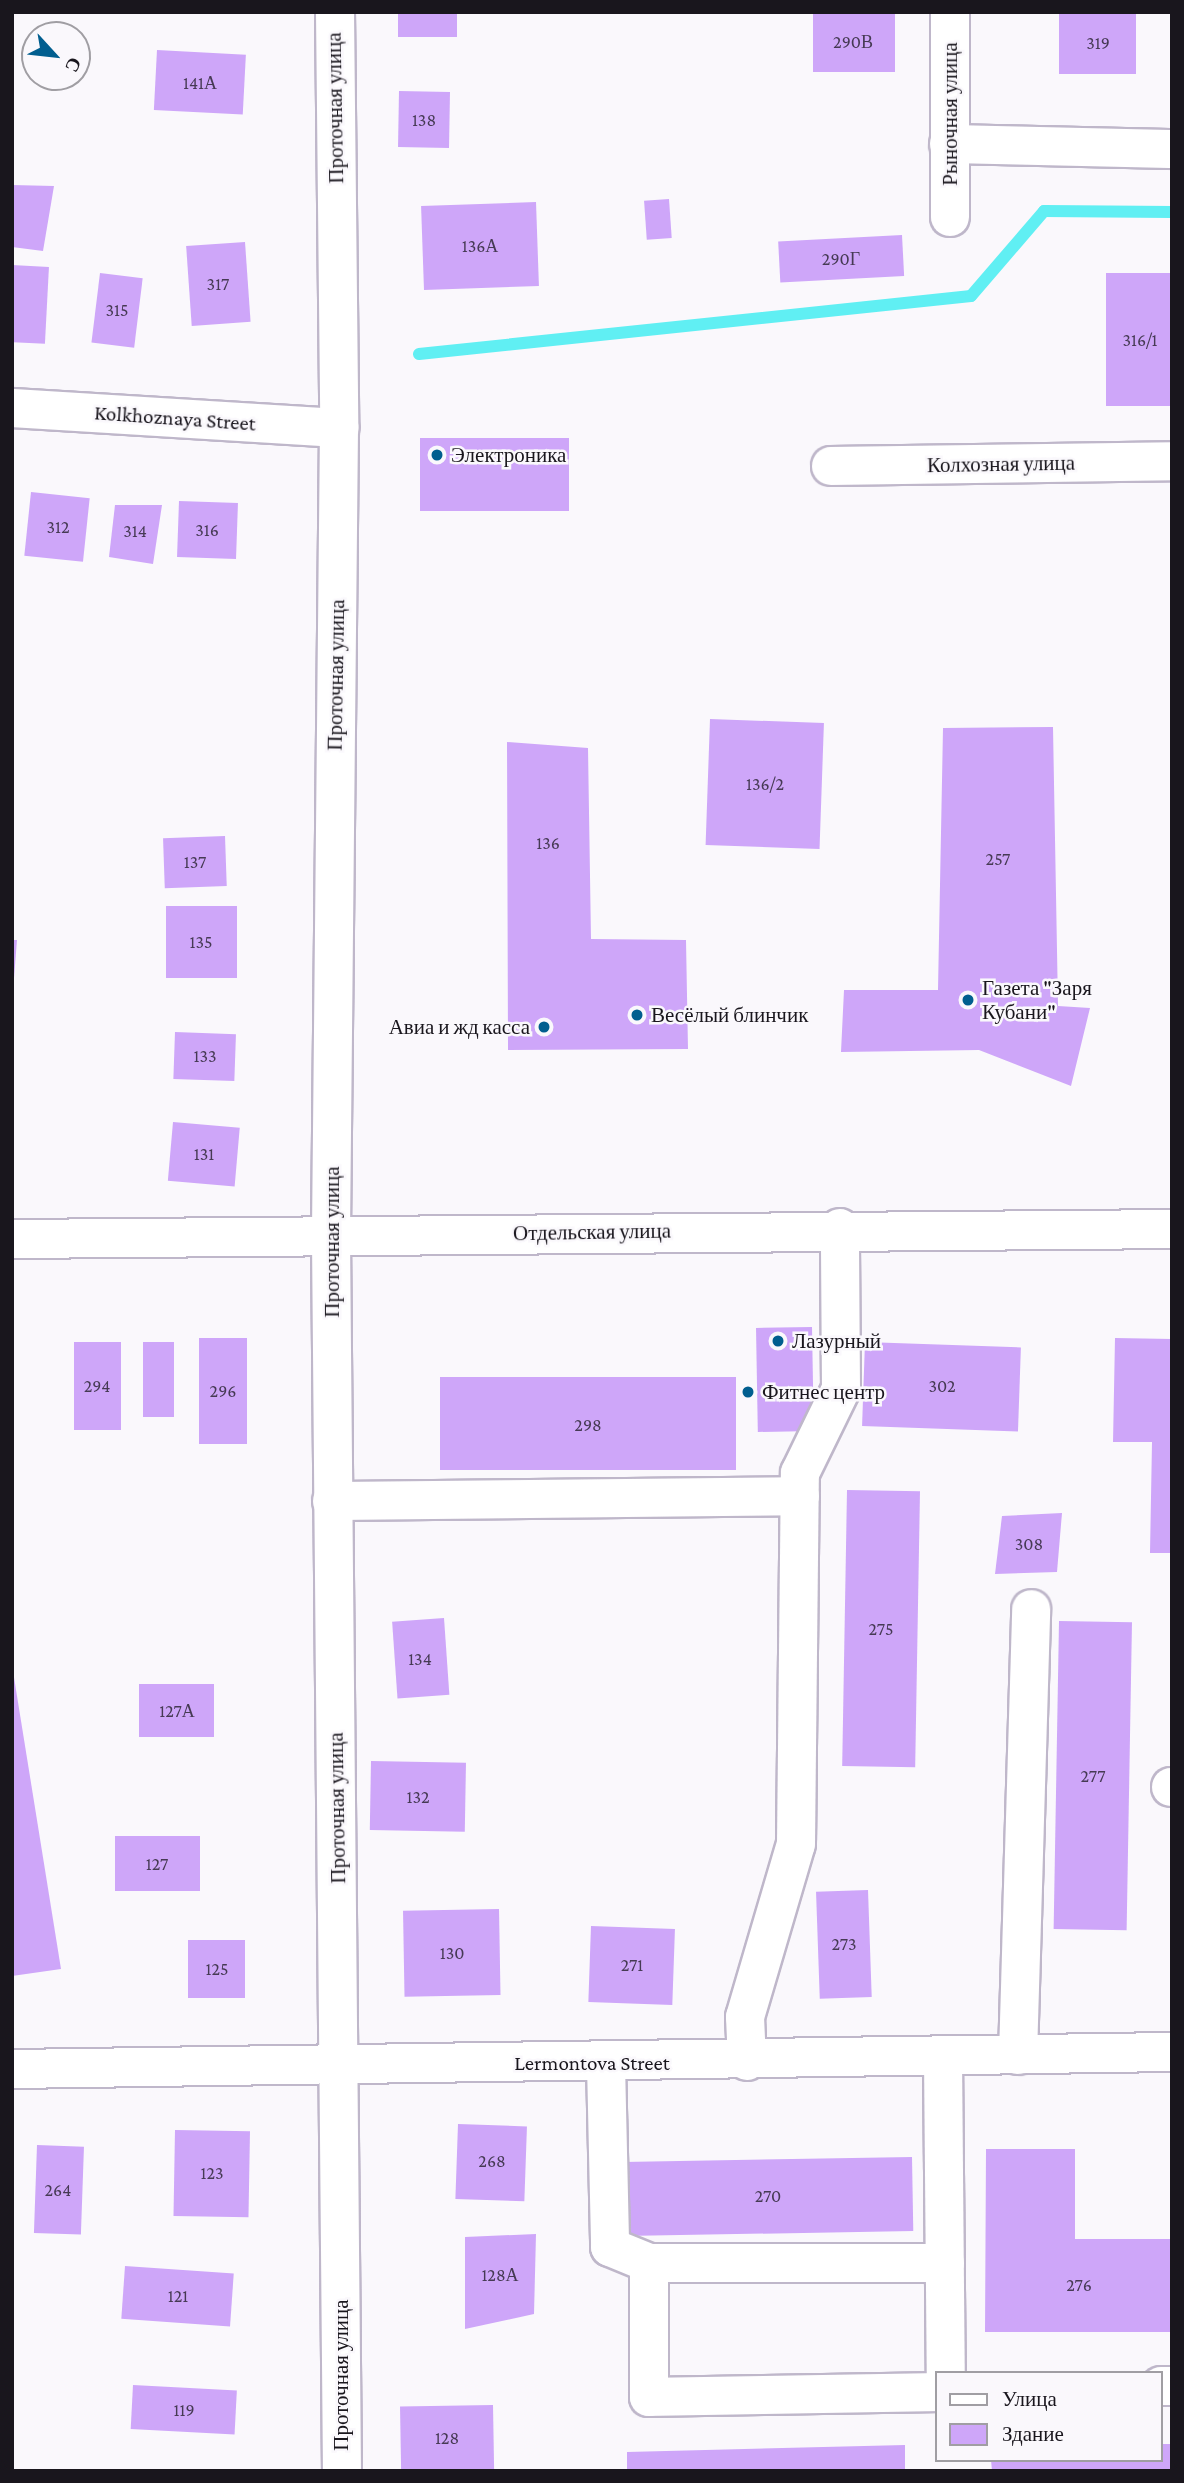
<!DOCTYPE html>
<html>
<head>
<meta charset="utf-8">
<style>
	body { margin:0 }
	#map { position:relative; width:1184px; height:2483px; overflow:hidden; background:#faf8fc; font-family:"Crimson Pro",serif }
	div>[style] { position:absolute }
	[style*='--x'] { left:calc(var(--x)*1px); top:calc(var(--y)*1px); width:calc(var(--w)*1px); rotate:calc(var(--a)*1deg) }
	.stream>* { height:12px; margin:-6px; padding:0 6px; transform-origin:6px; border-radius:6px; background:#60eff3 }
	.building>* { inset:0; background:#cea6f9; transform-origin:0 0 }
	.roads { filter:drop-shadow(2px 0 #bfb7ca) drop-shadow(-2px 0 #bfb7ca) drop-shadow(0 2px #bfb7ca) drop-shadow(0 -2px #bfb7ca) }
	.minor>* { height:38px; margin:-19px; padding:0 19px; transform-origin:19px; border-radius:19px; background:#fff }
	.dots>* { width:19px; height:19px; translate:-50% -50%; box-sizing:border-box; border:4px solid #faf8fc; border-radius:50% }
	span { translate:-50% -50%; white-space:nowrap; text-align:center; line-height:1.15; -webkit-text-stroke:5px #faf8fc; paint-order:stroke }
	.number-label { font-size:18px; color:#463a54 }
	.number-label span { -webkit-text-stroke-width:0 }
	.street-label { font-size:21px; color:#19161d }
	.poi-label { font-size:21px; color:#19161d }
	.left { translate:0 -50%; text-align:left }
	.right { translate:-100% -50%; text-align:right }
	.frame { position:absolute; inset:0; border:14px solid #19161d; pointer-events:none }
	.legend { position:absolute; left:935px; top:2371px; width:228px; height:91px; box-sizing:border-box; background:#faf8fc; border:2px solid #a09ea3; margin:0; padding:9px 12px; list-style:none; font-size:21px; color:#19161d }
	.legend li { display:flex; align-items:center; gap:14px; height:35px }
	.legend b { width:35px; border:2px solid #a09ea3 }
	.north { position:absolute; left:21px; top:21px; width:70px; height:70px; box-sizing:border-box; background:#faf8fc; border:2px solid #a09ea3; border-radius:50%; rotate:117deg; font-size:19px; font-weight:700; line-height:28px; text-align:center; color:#19161d }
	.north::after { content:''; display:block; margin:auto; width:24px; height:32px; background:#015e8f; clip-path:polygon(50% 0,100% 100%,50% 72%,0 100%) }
</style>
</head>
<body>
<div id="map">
	<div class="stream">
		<div style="--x:419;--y:354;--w:555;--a:-6"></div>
		<div style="--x:971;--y:296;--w:112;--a:-49.3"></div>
		<div style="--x:1044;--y:211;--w:128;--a:0.4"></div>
	</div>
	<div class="building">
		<div style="left:398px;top:12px;width:59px;height:25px"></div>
		<div style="left:813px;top:12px;width:82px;height:60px"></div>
		<div style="left:1059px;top:12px;width:77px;height:62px"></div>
		<div style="left:157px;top:50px;width:89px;height:60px;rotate:3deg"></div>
		<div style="left:399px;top:91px;width:51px;height:56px;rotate:1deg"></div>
		<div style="clip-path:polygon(12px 185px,54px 186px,43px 251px,12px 247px)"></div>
		<div style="left:669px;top:199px;width:39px;height:25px;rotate:86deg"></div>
		<div style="left:536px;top:202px;width:84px;height:115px;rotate:88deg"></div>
		<div style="left:902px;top:235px;width:41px;height:124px;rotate:87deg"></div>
		<div style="left:245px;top:242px;width:80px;height:59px;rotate:86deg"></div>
		<div style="left:12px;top:265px;width:37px;height:77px;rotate:3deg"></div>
		<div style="left:100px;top:273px;width:43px;height:70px;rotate:7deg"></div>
		<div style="left:1172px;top:273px;width:133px;height:66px;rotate:90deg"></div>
		<div style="left:420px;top:438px;width:149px;height:73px"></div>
		<div style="left:31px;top:492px;width:59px;height:64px;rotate:6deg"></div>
		<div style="left:179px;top:501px;width:59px;height:56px;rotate:2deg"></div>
		<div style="clip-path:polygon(115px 505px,162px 505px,153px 564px,109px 557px)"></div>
		<div style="left:710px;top:719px;width:114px;height:126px;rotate:2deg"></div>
		<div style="clip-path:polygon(1053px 727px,1058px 1006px,1090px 1008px,1071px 1086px,979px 1050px,841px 1052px,844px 990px,938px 990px,943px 728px)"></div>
		<div style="clip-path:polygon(507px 742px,588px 748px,591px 939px,686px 940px,688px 1049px,508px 1050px)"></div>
		<div style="left:225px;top:836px;width:50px;height:62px;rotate:88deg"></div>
		<div style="left:166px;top:906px;width:71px;height:72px"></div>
		<div style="clip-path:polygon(12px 940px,17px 940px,14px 978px,12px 978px)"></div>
		<div style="left:175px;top:1032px;width:61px;height:47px;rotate:2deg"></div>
		<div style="left:173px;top:1122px;width:67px;height:59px;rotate:5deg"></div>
		<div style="left:812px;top:1327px;width:104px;height:56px;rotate:89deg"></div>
		<div style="left:199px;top:1338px;width:48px;height:106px"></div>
		<div style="clip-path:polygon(1115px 1338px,1172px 1339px,1172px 1553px,1150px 1553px,1152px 1442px,1113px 1442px)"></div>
		<div style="left:74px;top:1342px;width:47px;height:88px"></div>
		<div style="left:143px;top:1342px;width:31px;height:75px"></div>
		<div style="left:865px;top:1342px;width:156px;height:84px;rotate:2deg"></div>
		<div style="left:440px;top:1377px;width:296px;height:93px"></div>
		<div style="left:847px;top:1490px;width:73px;height:276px;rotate:1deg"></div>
		<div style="clip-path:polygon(1062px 1513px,1057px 1572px,995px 1574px,1002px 1516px)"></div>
		<div style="left:444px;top:1618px;width:77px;height:52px;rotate:86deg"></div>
		<div style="left:1059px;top:1621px;width:73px;height:308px;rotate:1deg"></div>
		<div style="clip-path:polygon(12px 1665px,61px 1969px,12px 1976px)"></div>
		<div style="left:139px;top:1684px;width:75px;height:53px"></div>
		<div style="left:371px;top:1761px;width:95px;height:69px;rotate:1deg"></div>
		<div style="left:200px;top:1836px;width:55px;height:85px;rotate:90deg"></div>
		<div style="left:868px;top:1890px;width:107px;height:52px;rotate:88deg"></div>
		<div style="left:499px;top:1909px;width:86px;height:96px;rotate:89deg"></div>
		<div style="left:591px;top:1926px;width:84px;height:76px;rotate:2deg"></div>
		<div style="left:188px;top:1940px;width:57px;height:58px"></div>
		<div style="left:458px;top:2124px;width:69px;height:75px;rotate:2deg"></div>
		<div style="left:175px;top:2130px;width:75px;height:86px;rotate:1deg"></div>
		<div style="left:37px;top:2145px;width:47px;height:88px;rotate:2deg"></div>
		<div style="clip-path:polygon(986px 2149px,1075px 2149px,1075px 2239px,1172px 2239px,1172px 2332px,985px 2332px)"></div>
		<div style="left:912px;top:2157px;width:74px;height:289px;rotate:89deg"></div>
		<div style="clip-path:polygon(536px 2234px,534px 2314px,465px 2329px,465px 2237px)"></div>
		<div style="left:125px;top:2266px;width:109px;height:53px;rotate:4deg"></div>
		<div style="left:133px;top:2385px;width:104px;height:44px;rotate:3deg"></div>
		<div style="left:493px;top:2405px;width:66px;height:93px;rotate:89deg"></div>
		<div style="clip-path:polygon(1161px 2444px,1172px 2444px,1172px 2471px,992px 2471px,991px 2460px,1161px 2460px)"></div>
		<div style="clip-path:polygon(905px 2445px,905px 2471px,627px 2471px,627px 2452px)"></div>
	</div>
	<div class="roads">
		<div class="minor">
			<div style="--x:335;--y:12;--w:416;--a:89.4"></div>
			<div style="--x:339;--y:428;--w:810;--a:90.57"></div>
			<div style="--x:331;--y:1238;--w:1233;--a:89.49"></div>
			<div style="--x:949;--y:144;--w:223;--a:1.3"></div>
			<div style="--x:950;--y:217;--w:205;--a:-90"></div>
			<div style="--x:12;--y:408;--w:328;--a:3.5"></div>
			<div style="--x:831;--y:466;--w:341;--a:-0.8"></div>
			<div style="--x:12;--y:1239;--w:1160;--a:-0.49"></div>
			<div style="--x:332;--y:1501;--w:468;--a:-0.6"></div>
			<div style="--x:1171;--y:1787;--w:1;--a:0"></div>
			<div style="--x:1018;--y:2055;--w:446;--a:-88.3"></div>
			<div style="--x:943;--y:2057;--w:316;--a:89.5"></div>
			<div style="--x:747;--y:2061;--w:44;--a:-92.6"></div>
			<div style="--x:745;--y:2017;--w:180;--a:-73.6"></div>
			<div style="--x:796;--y:1844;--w:371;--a:-89.4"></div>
			<div style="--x:800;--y:1473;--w:93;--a:-64"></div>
			<div style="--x:841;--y:1389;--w:161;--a:-90.4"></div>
			<div style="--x:606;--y:2064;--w:183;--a:88.7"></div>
			<div style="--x:610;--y:2247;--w:42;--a:22.3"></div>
			<div style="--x:12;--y:2069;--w:1160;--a:-0.84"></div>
			<div style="--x:1161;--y:2386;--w:11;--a:0"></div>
			<div style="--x:937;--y:2392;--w:288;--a:179"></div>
			<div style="--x:649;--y:2397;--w:134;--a:-90"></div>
			<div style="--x:649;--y:2263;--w:296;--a:0"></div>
		</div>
	</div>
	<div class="dots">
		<div style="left:437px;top:455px;background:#015e8f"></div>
		<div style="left:968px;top:1000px;background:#015e8f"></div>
		<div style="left:637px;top:1015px;background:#015e8f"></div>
		<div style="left:544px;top:1027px;background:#015e8f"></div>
		<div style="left:778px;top:1341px;background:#015e8f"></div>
		<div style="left:748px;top:1392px;background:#015e8f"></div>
	</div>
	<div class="number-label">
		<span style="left:853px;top:42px">290В</span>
		<span style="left:1098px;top:43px">319</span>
		<span style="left:200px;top:83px">141А</span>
		<span style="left:424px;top:120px">138</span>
		<span style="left:480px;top:246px">136А</span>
		<span style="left:841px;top:259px">290Г</span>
		<span style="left:218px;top:284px">317</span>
		<span style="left:117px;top:310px">315</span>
		<span style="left:1140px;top:340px">316/1</span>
		<span style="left:58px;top:527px">312</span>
		<span style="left:207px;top:530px">316</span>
		<span style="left:135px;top:531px">314</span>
		<span style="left:765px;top:784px">136/2</span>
		<span style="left:548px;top:843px">136</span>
		<span style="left:998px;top:859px">257</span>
		<span style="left:195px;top:862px">137</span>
		<span style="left:201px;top:942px">135</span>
		<span style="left:205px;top:1056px">133</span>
		<span style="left:204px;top:1154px">131</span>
		<span style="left:97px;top:1386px">294</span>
		<span style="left:942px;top:1386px">302</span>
		<span style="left:223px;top:1391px">296</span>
		<span style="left:588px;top:1425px">298</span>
		<span style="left:1029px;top:1544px">308</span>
		<span style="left:881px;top:1629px">275</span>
		<span style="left:420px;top:1659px">134</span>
		<span style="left:177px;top:1711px">127А</span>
		<span style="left:1093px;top:1776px">277</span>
		<span style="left:418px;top:1797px">132</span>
		<span style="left:157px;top:1864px">127</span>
		<span style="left:844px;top:1944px">273</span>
		<span style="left:452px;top:1953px">130</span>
		<span style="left:632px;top:1965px">271</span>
		<span style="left:217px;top:1969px">125</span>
		<span style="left:492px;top:2161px">268</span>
		<span style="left:212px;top:2173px">123</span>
		<span style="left:58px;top:2190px">264</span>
		<span style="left:768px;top:2196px">270</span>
		<span style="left:500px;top:2275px">128А</span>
		<span style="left:1079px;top:2285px">276</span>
		<span style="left:178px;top:2296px">121</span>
		<span style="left:184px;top:2410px">119</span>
		<span style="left:447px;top:2438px">128</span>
	</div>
	<div class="street-label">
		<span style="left:335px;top:108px;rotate:-91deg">Проточная улица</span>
		<span style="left:950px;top:114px;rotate:-90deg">Рыночная улица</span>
		<span style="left:175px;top:418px;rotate:4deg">Kolkhoznaya Street</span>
		<span style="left:1001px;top:464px;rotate:-1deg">Колхозная улица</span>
		<span style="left:336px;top:675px;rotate:-89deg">Проточная улица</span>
		<span style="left:592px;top:1232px;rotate:-1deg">Отдельская улица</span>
		<span style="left:332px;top:1242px;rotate:-90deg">Проточная улица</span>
		<span style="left:337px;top:1808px;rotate:-91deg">Проточная улица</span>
		<span style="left:592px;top:2063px">Lermontova Street</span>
		<span style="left:341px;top:2375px;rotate:-90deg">Проточная улица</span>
	</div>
	<div class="poi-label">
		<span class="left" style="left:451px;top:455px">Электроника</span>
		<span class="left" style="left:982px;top:1000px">Газета "Заря<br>Кубани"</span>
		<span class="left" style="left:651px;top:1015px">Весёлый блинчик</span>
		<span class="right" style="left:530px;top:1027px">Авиа и жд касса</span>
		<span class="left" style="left:792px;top:1341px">Лазурный</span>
		<span class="left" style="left:762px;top:1392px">Фитнес центр</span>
	</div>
	<div class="frame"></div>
	<ul class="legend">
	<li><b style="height:9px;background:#fff"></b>Улица</li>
	<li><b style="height:19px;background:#cea6f9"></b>Здание</li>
	</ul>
	<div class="north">С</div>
</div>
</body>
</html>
